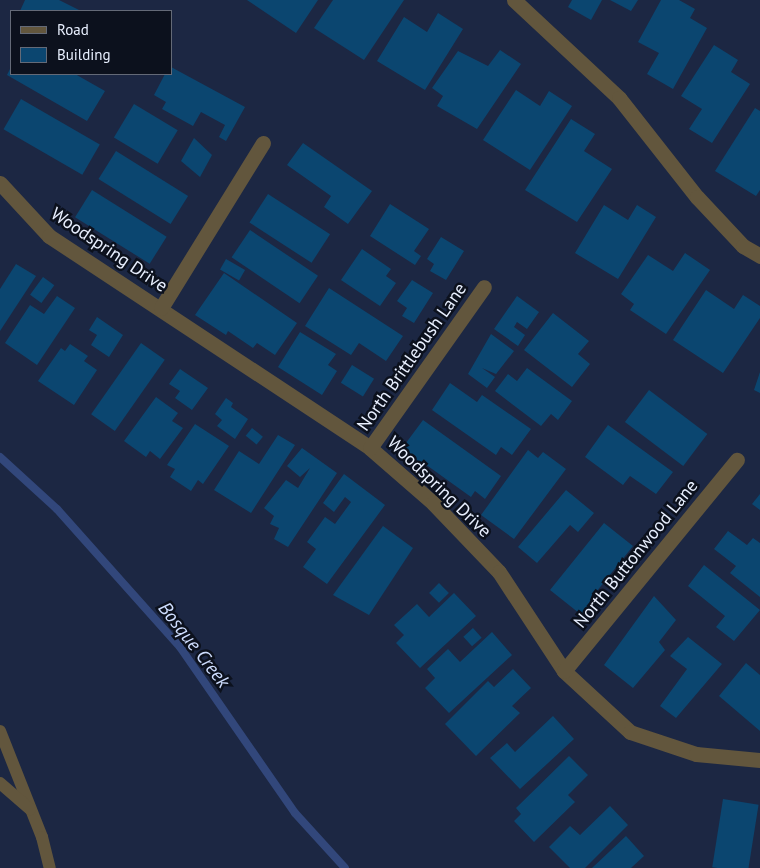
<!DOCTYPE html>
<html>
<head>
<meta charset="utf-8">
<style>
	body { margin:0 }
	#map { position:relative; width:760px; height:868px; overflow:hidden; background:#1c2743; font-family:"PT Sans",sans-serif }
	div>[style] { position:absolute }
	[style*='--x'] { left:calc(var(--x)*1px); top:calc(var(--y)*1px); width:calc(var(--w)*1px); rotate:calc(var(--a)*1deg) }
	.stream>* { height:8px; margin:-4px; padding:0 4px; transform-origin:4px; border-radius:4px; background:#32477b }
	.building>* { inset:0; background:#0b4670; transform-origin:0 0 }
	.service>* { height:12px; margin:-6px; padding:0 6px; transform-origin:6px; border-radius:6px; background:#62563d }
	.minor>* { height:15px; margin:-7.5px; padding:0 7.5px; transform-origin:7.5px; border-radius:7.5px; background:#62563d }
	span { translate:-50% -50%; white-space:nowrap; text-align:center; line-height:1.15; -webkit-text-stroke:5px #0c111d; paint-order:stroke }
	.street-label { font-size:18px; color:#e8effe }
	.water-label { font-size:19px; color:#ceddfe; font-style:italic }
	.legend { position:absolute; left:10px; top:10px; width:162px; height:65px; box-sizing:border-box; background:#0c111d; border:1px solid #646a77; margin:0; padding:6px 9px; list-style:none; font-size:15px; color:#e8effe }
	.legend li { display:flex; align-items:center; gap:10px; height:25px }
	.legend b { width:25px; border:1px solid #646a77 }
</style>
</head>
<body>
<div id="map">
	<div class="stream">
		<div style="--x:0;--y:457;--w:77;--a:42.4"></div>
		<div style="--x:57;--y:509;--w:185;--a:48.3"></div>
		<div style="--x:180;--y:647;--w:202;--a:55.3"></div>
		<div style="--x:295;--y:813;--w:74;--a:47.7"></div>
	</div>
	<div class="building">
		<div style="clip-path:polygon(25px 0,59px 0,81px 11px,20px 11px)"></div>
		<div style="clip-path:polygon(247px 0,318px 0,296px 33px)"></div>
		<div style="clip-path:polygon(333px 0,404px 0,364px 60px,314px 28px)"></div>
		<div style="clip-path:polygon(572px 0,602px 0,591px 20px,568px 7px)"></div>
		<div style="clip-path:polygon(610px 0,638px 0,631px 11px)"></div>
		<div style="clip-path:polygon(661px 0,679px 0,695px 9px,690px 18px,707px 28px,673px 89px,647px 74px,659px 53px,638px 42px)"></div>
		<div style="clip-path:polygon(438px 13px,463px 29px,425px 90px,377px 61px,404px 17px,427px 32px)"></div>
		<div style="clip-path:polygon(714px 45px,738px 60px,731px 72px,750px 84px,712px 143px,689px 129px,702px 109px,681px 96px)"></div>
		<div style="clip-path:polygon(500px 50px,521px 64px,477px 129px,437px 106px,443px 96px,432px 88px,458px 51px,488px 66px)"></div>
		<div style="clip-path:polygon(11px 67px,11px 74px,75px 74px,105px 91px,87px 121px,7px 75px)"></div>
		<div style="clip-path:polygon(171px 67px,245px 107px,226px 141px,219px 137px,225px 125px,201px 112px,193px 126px,162px 109px,166px 102px,154px 95px,165px 74px,171px 74px)"></div>
		<div style="clip-path:polygon(516px 90px,540px 106px,549px 91px,572px 106px,530px 170px,483px 140px)"></div>
		<div style="left:21px;top:99px;width:91px;height:35px;rotate:30deg"></div>
		<div style="left:134px;top:104px;width:51px;height:39px;rotate:31deg"></div>
		<div style="clip-path:polygon(755px 108px,760px 111px,760px 190px,756px 196px,715px 171px)"></div>
		<div style="clip-path:polygon(571px 119px,595px 134px,584px 151px,612px 169px,577px 222px,525px 190px)"></div>
		<div style="clip-path:polygon(194px 138px,212px 155px,200px 177px,181px 161px)"></div>
		<div style="clip-path:polygon(303px 143px,372px 191px,348px 224px,324px 207px,331px 196px,287px 165px)"></div>
		<div style="left:116px;top:151px;width:85px;height:33px;rotate:32deg"></div>
		<div style="left:92px;top:190px;width:88px;height:32px;rotate:32deg"></div>
		<div style="left:268px;top:194px;width:74px;height:34px;rotate:33deg"></div>
		<div style="clip-path:polygon(390px 204px,429px 229px,414px 251px,421px 256px,415px 265px,370px 236px)"></div>
		<div style="clip-path:polygon(604px 205px,628px 220px,637px 205px,656px 217px,618px 279px,575px 253px)"></div>
		<div style="left:250px;top:230px;width:82px;height:33px;rotate:34deg"></div>
		<div style="clip-path:polygon(441px 237px,464px 251px,446px 280px,430px 271px,434px 264px,427px 259px)"></div>
		<div style="clip-path:polygon(362px 249px,391px 269px,386px 276px,396px 283px,380px 306px,341px 280px)"></div>
		<div style="clip-path:polygon(685px 253px,710px 270px,666px 334px,630px 310px,634px 304px,621px 294px,648px 255px,673px 271px)"></div>
		<div style="left:226px;top:259px;width:22px;height:12px;rotate:30deg"></div>
		<div style="clip-path:polygon(16px 264px,36px 276px,0 331px,0 289px)"></div>
		<div style="clip-path:polygon(224px 273px,297px 323px,275px 355px,257px 343px,253px 348px,228px 331px,226px 335px,195px 315px)"></div>
		<div style="left:43px;top:277px;width:14px;height:22px;rotate:36deg"></div>
		<div style="clip-path:polygon(412px 280px,433px 293px,414px 323px,402px 316px,407px 308px,397px 301px)"></div>
		<div style="clip-path:polygon(329px 288px,403px 336px,386px 361px,359px 343px,351px 355px,305px 326px)"></div>
		<div style="clip-path:polygon(706px 290px,734px 309px,743px 295px,760px 306px,760px 318px,723px 373px,673px 340px)"></div>
		<div style="clip-path:polygon(57px 296px,75px 308px,37px 365px,5px 343px,30px 305px,44px 314px)"></div>
		<div style="clip-path:polygon(517px 296px,539px 312px,527px 329px,517px 322px,514px 327px,525px 335px,518px 346px,494px 329px)"></div>
		<div style="clip-path:polygon(553px 313px,589px 341px,578px 354px,590px 364px,572px 387px,524px 350px)"></div>
		<div style="clip-path:polygon(97px 317px,123px 335px,109px 357px,91px 345px,97px 335px,89px 330px)"></div>
		<div style="clip-path:polygon(300px 332px,336px 354px,328px 365px,337px 371px,322px 395px,278px 367px)"></div>
		<div style="clip-path:polygon(491px 334px,514px 351px,496px 374px,482px 368px,495px 377px,487px 388px,468px 374px)"></div>
		<div style="left:141px;top:343px;width:29px;height:87px;rotate:35deg"></div>
		<div style="clip-path:polygon(70px 344px,88px 356px,84px 361px,97px 370px,74px 405px,38px 381px,61px 348px,65px 351px)"></div>
		<div style="left:352px;top:365px;width:26px;height:21px;rotate:32deg"></div>
		<div style="clip-path:polygon(527px 368px,572px 401px,558px 420px,551px 414px,541px 426px,495px 391px,508px 374px,517px 381px)"></div>
		<div style="clip-path:polygon(180px 369px,208px 388px,192px 410px,175px 398px,180px 391px,169px 384px)"></div>
		<div style="clip-path:polygon(760px 372px,760px 393px,754px 390px)"></div>
		<div style="clip-path:polygon(450px 383px,477px 402px,482px 395px,531px 429px,512px 455px,501px 447px,496px 455px,432px 410px)"></div>
		<div style="left:649px;top:390px;width:73px;height:40px;rotate:37deg"></div>
		<div style="clip-path:polygon(156px 397px,178px 413px,172px 421px,183px 428px,160px 459px,150px 451px,146px 457px,124px 441px)"></div>
		<div style="clip-path:polygon(226px 398px,233px 403px,231px 407px,248px 419px,235px 439px,217px 426px,222px 420px,215px 414px)"></div>
		<div style="clip-path:polygon(423px 420px,501px 476px,485px 499px,475px 491px,471px 497px,425px 464px,420px 472px,397px 455px)"></div>
		<div style="clip-path:polygon(195px 424px,229px 446px,203px 484px,198px 480px,191px 491px,170px 477px,175px 469px,167px 465px)"></div>
		<div style="clip-path:polygon(608px 425px,673px 472px,656px 494px,630px 476px,623px 485px,585px 457px)"></div>
		<div style="left:252px;top:428px;width:14px;height:10px;rotate:39deg"></div>
		<div style="clip-path:polygon(278px 435px,295px 445px,251px 513px,214px 490px,239px 451px,259px 464px)"></div>
		<div style="clip-path:polygon(302px 448px,337px 473px,288px 547px,274px 539px,279px 528px,270px 524px,274px 516px,264px 508px,286px 480px,298px 488px,310px 468px,300px 477px,287px 466px)"></div>
		<div style="clip-path:polygon(528px 450px,538px 458px,543px 452px,566px 469px,514px 539px,481px 515px)"></div>
		<div style="clip-path:polygon(344px 474px,385px 505px,327px 584px,303px 567px,316px 549px,307px 542px,325px 517px,335px 524px,351px 502px,345px 497px,334px 512px,323px 503px)"></div>
		<div style="clip-path:polygon(566px 490px,594px 513px,578px 532px,570px 525px,537px 563px,518px 547px)"></div>
		<div style="clip-path:polygon(760px 494px,760px 510px,752px 504px)"></div>
		<div style="clip-path:polygon(604px 523px,633px 546px,593px 596px,598px 599px,584px 617px,550px 590px)"></div>
		<div style="clip-path:polygon(383px 526px,413px 548px,369px 615px,333px 595px)"></div>
		<div style="clip-path:polygon(728px 531px,747px 545px,753px 538px,760px 543px,760px 597px,730px 573px,736px 566px,714px 549px)"></div>
		<div style="clip-path:polygon(704px 565px,760px 610px,734px 641px,716px 627px,725px 616px,688px 586px)"></div>
		<div style="left:439px;top:583px;width:14px;height:14px;rotate:45deg"></div>
		<div style="clip-path:polygon(454px 593px,476px 616px,420px 668px,396px 643px,404px 635px,394px 625px,417px 604px,429px 617px)"></div>
		<div style="clip-path:polygon(654px 596px,676px 620px,659px 642px,665px 650px,633px 688px,604px 665px)"></div>
		<div style="left:473px;top:628px;width:13px;height:13px;rotate:48deg"></div>
		<div style="clip-path:polygon(492px 632px,512px 655px,449px 713px,425px 688px,435px 678px,427px 669px,448px 649px,460px 662px)"></div>
		<div style="clip-path:polygon(688px 637px,722px 664px,676px 718px,660px 706px,687px 669px,670px 656px)"></div>
		<div style="clip-path:polygon(746px 663px,760px 675px,760px 731px,719px 696px)"></div>
		<div style="clip-path:polygon(513px 669px,531px 688px,512px 706px,520px 713px,476px 756px,445px 724px,488px 681px,494px 687px)"></div>
		<div style="clip-path:polygon(553px 716px,574px 739px,520px 789px,490px 758px,507px 743px,515px 752px)"></div>
		<div style="clip-path:polygon(569px 756px,588px 775px,568px 795px,575px 802px,534px 842px,514px 821px,521px 814px,516px 808px)"></div>
		<div style="left:723px;top:799px;width:36px;height:69px;rotate:9deg"></div>
		<div style="clip-path:polygon(610px 806px,628px 825px,585px 868px,570px 868px,549px 847px,570px 826px,580px 835px)"></div>
		<div style="clip-path:polygon(626px 836px,644px 856px,631px 868px,592px 868px)"></div>
	</div>
	<div class="service">
		<div style="--x:0;--y:731;--w:114;--a:68.4"></div>
		<div style="--x:42;--y:837;--w:32;--a:76"></div>
		<div style="--x:0;--y:783;--w:40;--a:41"></div>
	</div>
	<div class="minor">
		<div style="--x:514;--y:0;--w:144;--a:43"></div>
		<div style="--x:619;--y:98;--w:126;--a:51.8"></div>
		<div style="--x:697;--y:197;--w:67;--a:46.8"></div>
		<div style="--x:743;--y:246;--w:20;--a:30"></div>
		<div style="--x:0;--y:183;--w:72;--a:47.2"></div>
		<div style="--x:49;--y:236;--w:385;--a:33.4"></div>
		<div style="--x:370;--y:448;--w:84;--a:41.1"></div>
		<div style="--x:433;--y:503;--w:95;--a:46.3"></div>
		<div style="--x:499;--y:572;--w:118;--a:56.7"></div>
		<div style="--x:564;--y:671;--w:90;--a:42.7"></div>
		<div style="--x:630;--y:732;--w:70;--a:18.4"></div>
		<div style="--x:696;--y:754;--w:64;--a:5.4"></div>
		<div style="--x:161;--y:308;--w:194;--a:-58.3"></div>
		<div style="--x:370;--y:448;--w:197;--a:-54.7"></div>
		<div style="--x:564;--y:671;--w:273;--a:-50.7"></div>
	</div>
	<div class="street-label">
		<span style="left:109px;top:250px;rotate:34deg">Woodspring Drive</span>
		<span style="left:412px;top:357px;rotate:-55deg">North Brittlebush Lane</span>
		<span style="left:439px;top:487px;rotate:44deg">Woodspring Drive</span>
		<span style="left:636px;top:554px;rotate:-51deg">North Buttonwood Lane</span>
	</div>
	<div class="water-label">
		<span style="left:194px;top:645px;rotate:52deg">Bosque Creek</span>
	</div>
	<ul class="legend">
	<li><b style="height:6px;background:#62563d"></b>Road</li>
	<li><b style="height:14px;background:#0b4670"></b>Building</li>
	</ul>
</div>
</body>
</html>
